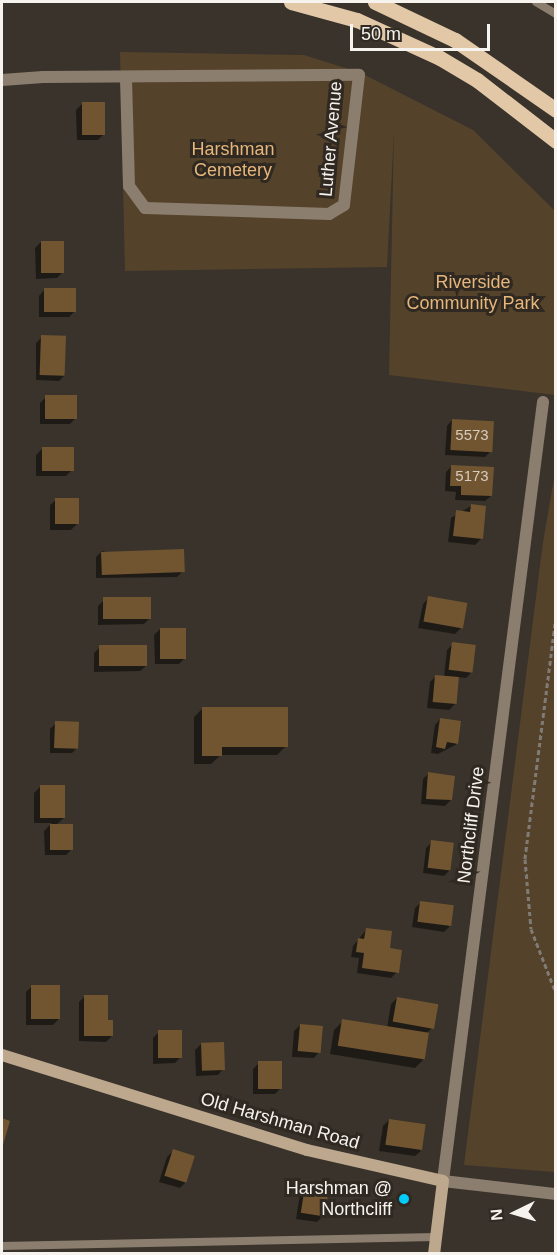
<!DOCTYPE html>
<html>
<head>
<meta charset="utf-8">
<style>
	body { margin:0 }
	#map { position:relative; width:557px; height:1255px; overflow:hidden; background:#39332b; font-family:Helvetica,sans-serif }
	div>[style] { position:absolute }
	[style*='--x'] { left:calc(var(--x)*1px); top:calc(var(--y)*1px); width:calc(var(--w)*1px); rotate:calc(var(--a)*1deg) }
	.green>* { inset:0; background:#55422b }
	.shadow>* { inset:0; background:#0007 }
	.building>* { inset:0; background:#715531; transform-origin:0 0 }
	.path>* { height:3px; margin-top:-1.5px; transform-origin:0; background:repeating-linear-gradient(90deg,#807b74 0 4.5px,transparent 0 7.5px) }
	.lane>* { height:8px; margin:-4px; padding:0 4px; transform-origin:4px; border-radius:4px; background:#8b7e6e }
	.street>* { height:12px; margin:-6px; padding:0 6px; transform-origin:6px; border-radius:6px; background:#8b7e6e }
	.secondary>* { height:12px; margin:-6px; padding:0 6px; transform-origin:6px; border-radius:6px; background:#bda88e }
	.primary>* { height:15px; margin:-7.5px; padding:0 7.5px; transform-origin:7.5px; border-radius:7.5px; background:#e3c8a7 }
	.dots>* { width:16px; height:16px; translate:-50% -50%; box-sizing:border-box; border:3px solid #2f2921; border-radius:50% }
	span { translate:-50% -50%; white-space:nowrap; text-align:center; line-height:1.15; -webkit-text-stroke:6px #2f2921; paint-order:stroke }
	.number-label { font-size:15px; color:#d5cbbe }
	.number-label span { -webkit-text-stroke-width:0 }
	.street-label { font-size:18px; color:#f6f2ed }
	.park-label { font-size:18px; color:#e6b67b }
	.poi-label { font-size:18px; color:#f6f2ed }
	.right { translate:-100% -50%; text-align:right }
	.frame { position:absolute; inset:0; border:3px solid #f6f2ed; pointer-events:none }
	.north { position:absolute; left:485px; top:1183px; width:60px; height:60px; -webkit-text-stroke:4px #2f2921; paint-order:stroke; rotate:265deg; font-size:16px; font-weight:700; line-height:24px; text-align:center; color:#f6f2ed }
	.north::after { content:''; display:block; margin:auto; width:21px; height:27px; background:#f6f2ed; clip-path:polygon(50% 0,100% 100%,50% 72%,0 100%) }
	.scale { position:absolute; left:350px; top:24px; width:140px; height:27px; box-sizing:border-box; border:3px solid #f6f2ed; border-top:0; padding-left:8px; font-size:18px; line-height:21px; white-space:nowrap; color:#f6f2ed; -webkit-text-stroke:4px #2f2921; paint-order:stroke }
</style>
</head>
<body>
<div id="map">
	<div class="green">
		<div style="clip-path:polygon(120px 52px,304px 55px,361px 73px,473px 130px,555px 211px,555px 395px,389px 375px,394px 131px,387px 267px,125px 271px)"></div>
		<div style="clip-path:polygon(555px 473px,556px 1172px,555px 1172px,464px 1165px,543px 542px)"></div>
	</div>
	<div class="shadow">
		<div style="clip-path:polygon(82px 104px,104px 134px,98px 140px,77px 140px,76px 110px)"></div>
		<div style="clip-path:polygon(41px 242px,63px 272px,57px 278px,36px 279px,35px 248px)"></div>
		<div style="clip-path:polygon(44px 290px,75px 311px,69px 317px,39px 317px,39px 296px)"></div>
		<div style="clip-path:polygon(42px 337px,65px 375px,59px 381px,36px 380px,36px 343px)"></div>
		<div style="clip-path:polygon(46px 397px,76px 418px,70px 424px,40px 424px,40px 403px)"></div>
		<div style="clip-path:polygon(452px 420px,491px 451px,485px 457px,445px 455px,447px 426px)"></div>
		<div style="clip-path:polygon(42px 449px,72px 470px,66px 476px,36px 476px,36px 455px)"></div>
		<div style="clip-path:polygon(452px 466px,491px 496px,485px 501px,455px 500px,456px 492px,445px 491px,446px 472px)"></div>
		<div style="clip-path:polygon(56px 500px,77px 524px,71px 530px,50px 530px,50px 505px)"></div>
		<div style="clip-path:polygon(471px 506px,481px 539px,475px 545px,448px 542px,451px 518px)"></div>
		<div style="clip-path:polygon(102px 551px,183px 571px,177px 577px,96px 578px,96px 557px)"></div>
		<div style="clip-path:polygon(429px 598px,461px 628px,455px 634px,418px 628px,423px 604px)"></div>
		<div style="clip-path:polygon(104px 600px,150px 618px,144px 624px,98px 625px,98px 606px)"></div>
		<div style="clip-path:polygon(160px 629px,185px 658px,179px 664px,155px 664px,154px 635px)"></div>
		<div style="clip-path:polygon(453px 644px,472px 672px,466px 678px,457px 677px,455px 704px,449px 710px,427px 708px,430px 682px,436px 676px,444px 677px,447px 650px)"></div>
		<div style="clip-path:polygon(100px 647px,146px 666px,140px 671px,94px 672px,94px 653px)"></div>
		<div style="clip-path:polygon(203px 708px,286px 746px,277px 755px,221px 755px,211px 764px,194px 764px,194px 717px)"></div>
		<div style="clip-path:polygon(440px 719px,457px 744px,438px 754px,431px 753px,435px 725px)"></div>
		<div style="clip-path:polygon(56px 723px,78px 747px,72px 753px,50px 753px,50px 729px)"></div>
		<div style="clip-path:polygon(429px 773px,451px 800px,445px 806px,421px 804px,423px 779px)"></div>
		<div style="clip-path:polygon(40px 787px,64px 818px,56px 825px,72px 849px,66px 855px,45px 855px,44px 831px,52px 823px,34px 823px,34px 793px)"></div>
		<div style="clip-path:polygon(432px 842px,450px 870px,444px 876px,423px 873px,426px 848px)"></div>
		<div style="clip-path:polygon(421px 902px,450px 926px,444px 932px,412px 927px,415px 908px)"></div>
		<div style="clip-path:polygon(366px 930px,388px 949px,397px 972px,391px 978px,357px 973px,359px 958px,351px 957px,353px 946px)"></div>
		<div style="clip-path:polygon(32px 986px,59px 1019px,53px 1025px,26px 1025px,26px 992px)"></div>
		<div style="clip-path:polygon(85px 996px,106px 1021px,112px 1036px,106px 1042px,79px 1041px,79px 1002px)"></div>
		<div style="clip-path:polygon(397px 998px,432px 1028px,426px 1034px,424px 1059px,415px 1068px,330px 1054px,334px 1030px,343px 1021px,387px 1028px,391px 1004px)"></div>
		<div style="clip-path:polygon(300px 1025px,319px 1052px,314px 1058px,292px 1057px,294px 1031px)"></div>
		<div style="clip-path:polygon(159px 1032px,181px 1057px,175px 1063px,153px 1064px,153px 1038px)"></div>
		<div style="clip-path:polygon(201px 1044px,223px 1069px,218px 1075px,196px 1076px,195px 1050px)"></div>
		<div style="clip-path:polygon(259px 1063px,281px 1088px,275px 1094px,253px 1094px,253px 1069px)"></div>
		<div style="clip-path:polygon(389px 1120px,421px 1151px,415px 1156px,379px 1151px,383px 1126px)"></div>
		<div style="clip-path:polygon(173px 1151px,186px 1182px,180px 1188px,159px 1182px,167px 1157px)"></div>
		<div style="clip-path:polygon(306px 1188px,323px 1216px,317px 1222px,296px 1219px,300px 1194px)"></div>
	</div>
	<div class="building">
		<div style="left:82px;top:102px;width:23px;height:33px"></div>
		<div style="left:41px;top:241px;width:23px;height:32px"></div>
		<div style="left:44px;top:288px;width:32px;height:24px"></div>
		<div style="left:41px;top:335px;width:25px;height:40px;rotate:2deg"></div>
		<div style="left:77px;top:395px;width:24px;height:32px;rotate:90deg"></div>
		<div style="left:452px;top:419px;width:42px;height:31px;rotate:3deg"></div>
		<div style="left:42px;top:447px;width:32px;height:24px"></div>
		<div style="clip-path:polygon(451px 465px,494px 467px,492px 496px,461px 495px,461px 486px,450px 486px)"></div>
		<div style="left:55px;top:498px;width:24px;height:26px"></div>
		<div style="clip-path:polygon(471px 504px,486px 506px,483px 539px,453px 536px,456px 510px,470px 512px)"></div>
		<div style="left:184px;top:549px;width:23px;height:83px;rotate:88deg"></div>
		<div style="left:428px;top:596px;width:40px;height:26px;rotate:10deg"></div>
		<div style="left:151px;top:597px;width:22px;height:48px;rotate:90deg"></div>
		<div style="left:160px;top:628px;width:26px;height:31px"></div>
		<div style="left:452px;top:642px;width:24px;height:28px;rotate:7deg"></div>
		<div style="left:147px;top:645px;width:21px;height:48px;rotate:90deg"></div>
		<div style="left:435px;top:675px;width:24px;height:27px;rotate:5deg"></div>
		<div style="clip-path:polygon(202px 707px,288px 707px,288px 747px,222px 747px,222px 756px,202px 756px)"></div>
		<div style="clip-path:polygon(440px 718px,461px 721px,458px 744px,447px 742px,445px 749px,436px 747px)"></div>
		<div style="left:55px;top:721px;width:24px;height:27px;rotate:2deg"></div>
		<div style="clip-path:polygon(428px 772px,455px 776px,452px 800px,426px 799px)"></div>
		<div style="left:40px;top:785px;width:25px;height:33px"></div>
		<div style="left:50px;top:824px;width:23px;height:26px"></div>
		<div style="left:431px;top:840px;width:23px;height:28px;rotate:7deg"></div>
		<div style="left:420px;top:901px;width:34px;height:21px;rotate:7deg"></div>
		<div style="clip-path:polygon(366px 928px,392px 931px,390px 948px,402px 950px,399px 973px,362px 968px,364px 953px,356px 952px,358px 938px,364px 939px)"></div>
		<div style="left:31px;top:985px;width:29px;height:34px"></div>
		<div style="clip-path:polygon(84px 995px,108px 995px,108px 1020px,113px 1020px,113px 1036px,84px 1036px)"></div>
		<div style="left:397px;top:997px;width:42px;height:25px;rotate:10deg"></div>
		<div style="left:342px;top:1019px;width:88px;height:27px;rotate:9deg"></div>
		<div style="left:300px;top:1024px;width:23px;height:27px;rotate:5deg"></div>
		<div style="left:182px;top:1030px;width:28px;height:24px;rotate:90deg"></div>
		<div style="left:224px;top:1042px;width:28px;height:23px;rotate:88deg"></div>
		<div style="left:258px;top:1061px;width:24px;height:28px"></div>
		<div style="clip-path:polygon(2px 1118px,10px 1121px,2px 1148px)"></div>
		<div style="left:389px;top:1119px;width:37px;height:26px;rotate:8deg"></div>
		<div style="left:173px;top:1149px;width:23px;height:28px;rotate:18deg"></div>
		<div style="left:305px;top:1186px;width:24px;height:27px;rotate:9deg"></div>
	</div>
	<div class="path">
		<div style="--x:556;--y:616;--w:245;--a:97.3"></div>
		<div style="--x:525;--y:859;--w:70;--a:85.1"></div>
		<div style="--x:531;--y:929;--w:69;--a:68.7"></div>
	</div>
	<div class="lane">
		<div style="--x:536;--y:2;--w:23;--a:31"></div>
		<div style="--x:2;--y:1246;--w:434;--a:-1.2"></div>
	</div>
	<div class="street">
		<div style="--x:2;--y:80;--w:41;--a:-4.2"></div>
		<div style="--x:43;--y:77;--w:316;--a:-0.4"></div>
		<div style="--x:359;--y:75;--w:131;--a:96.6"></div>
		<div style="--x:344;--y:205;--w:17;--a:149"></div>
		<div style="--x:329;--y:214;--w:184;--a:-178.1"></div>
		<div style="--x:145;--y:208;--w:27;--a:-126"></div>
		<div style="--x:129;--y:186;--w:109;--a:-91.6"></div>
		<div style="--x:543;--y:402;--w:785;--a:97.32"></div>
		<div style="--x:443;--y:1181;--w:114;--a:6.6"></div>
	</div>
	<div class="secondary">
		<div style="--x:2;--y:1055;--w:319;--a:17.3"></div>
		<div style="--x:307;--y:1150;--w:139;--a:12.8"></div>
		<div style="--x:443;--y:1181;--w:74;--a:97"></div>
	</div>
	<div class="primary">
		<div style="--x:291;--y:2;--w:68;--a:15.3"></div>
		<div style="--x:357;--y:20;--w:91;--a:24.6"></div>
		<div style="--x:440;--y:58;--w:43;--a:30.7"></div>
		<div style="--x:477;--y:80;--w:100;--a:37.7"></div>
		<div style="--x:375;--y:2;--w:89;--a:25.4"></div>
		<div style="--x:455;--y:40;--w:123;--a:34.7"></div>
	</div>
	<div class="dots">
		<div style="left:404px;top:1199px;background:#00cbf9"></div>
	</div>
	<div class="number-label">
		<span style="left:472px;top:435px">5573</span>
		<span style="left:472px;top:476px">5173</span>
	</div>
	<div class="street-label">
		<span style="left:331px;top:139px;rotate:-85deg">Luther Avenue</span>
		<span style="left:471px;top:825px;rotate:-83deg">Northcliff Drive</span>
		<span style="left:280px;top:1121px;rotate:16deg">Old Harshman Road</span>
	</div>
	<div class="park-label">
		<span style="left:233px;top:160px">Harshman<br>Cemetery</span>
		<span style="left:473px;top:293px">Riverside<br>Community Park</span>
	</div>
	<div class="poi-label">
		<span class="right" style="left:392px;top:1199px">Harshman @<br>Northcliff</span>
	</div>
	<div class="frame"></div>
	<div class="north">N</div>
	<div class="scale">50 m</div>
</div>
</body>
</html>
